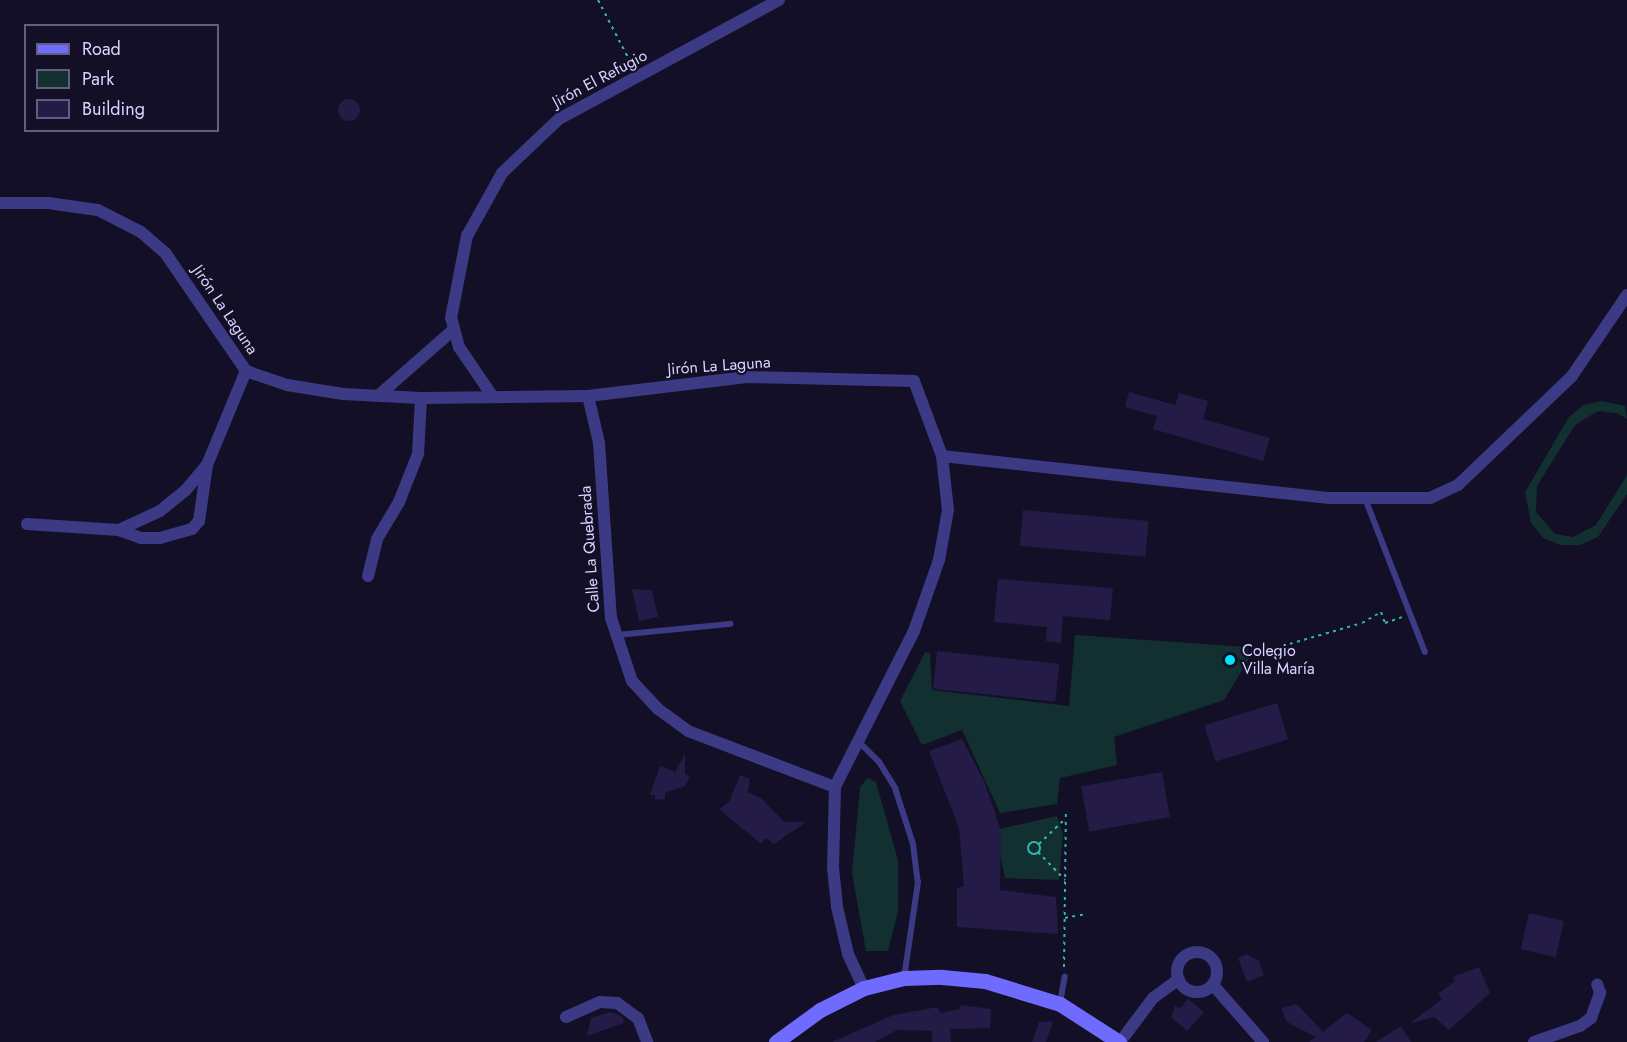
<!DOCTYPE html>
<html>
<head>
<meta charset="utf-8">
<style>
	body { margin:0 }
	#map { position:relative; width:1627px; height:1042px; overflow:hidden; background:#130f26; font-family:Jost,sans-serif }
	div>[style] { position:absolute }
	[style*='--x'] { left:calc(var(--x)*1px); top:calc(var(--y)*1px); width:calc(var(--w)*1px); rotate:calc(var(--a)*1deg) }
	.green>* { inset:0; background:#12302f }
	.building>* { inset:0; background:#241b47; transform-origin:0 0 }
	.round { border-radius:50% }
	.path>* { height:2px; margin-top:-1px; transform-origin:0; background:repeating-linear-gradient(90deg,#2fb8b0 0 3px,transparent 0 7.5px) }
	.path>.ring { margin:-1px; padding:0; box-sizing:content-box; background:none; border:2px solid #2fb8b0; border-radius:50% }
	.lane>* { height:6px; margin:-3px; padding:0 3px; transform-origin:3px; border-radius:3px; background:#3d3a85 }
	.street>* { height:12px; margin:-6px; padding:0 6px; transform-origin:6px; border-radius:6px; background:#3d3a85 }
	.street>.ring { margin:-6px; padding:0; box-sizing:content-box; background:none; border:12px solid #3d3a85; border-radius:50% }
	.secondary>* { height:15px; margin:-7.5px; padding:0 7.5px; transform-origin:7.5px; border-radius:7.5px; background:#6f6bff }
	.dots>* { width:16px; height:16px; translate:-50% -50%; box-sizing:border-box; border:3px solid #130f26; border-radius:50% }
	span { translate:-50% -50%; white-space:nowrap; text-align:center; line-height:1.15; -webkit-text-stroke:4.5px #130f26; paint-order:stroke }
	.street-label { font-size:16px; color:#d9d4ff }
	.poi-label { font-size:16px; color:#d9d4ff }
	.left { translate:0 -50%; text-align:left }
	.legend { position:absolute; left:24px; top:24px; width:195px; height:108px; box-sizing:border-box; background:#130f26; border:2px solid #625e7d; margin:0; padding:8px 10px; list-style:none; font-size:18px; color:#d9d4ff }
	.legend li { display:flex; align-items:center; gap:12px; height:30px }
	.legend b { width:30px; border:2px solid #625e7d }
</style>
</head>
<body>
<div id="map">
	<div class="green">
		<div style="clip-path:polygon(1602px 401px,1625px 406px,1627px 419px,1617px 413px,1598px 411px,1575px 425px,1537px 486px,1536px 512px,1555px 534px,1573px 537px,1596px 525px,1627px 475px,1627px 494px,1598px 537px,1580px 545px,1560px 545px,1543px 538px,1531px 523px,1525px 492px,1569px 417px,1583px 405px)"></div>
		<div style="clip-path:polygon(1075px 635px,1247px 647px,1250px 657px,1224px 700px,1114px 737px,1117px 765px,1060px 778px,1057px 804px,1000px 813px,962px 730px,922px 745px,900px 701px,925px 652px,930px 653px,932px 690px,1069px 706px)"></div>
		<div style="clip-path:polygon(868px 778px,876px 782px,898px 860px,898px 911px,888px 951px,866px 951px,852px 873px,860px 787px)"></div>
		<div style="clip-path:polygon(1057px 816px,1063px 834px,1059px 880px,1005px 878px,995px 830px)"></div>
	</div>
	<div class="building">
		<div class="round" style="left:338px;top:99px;width:22px;height:22px"></div>
		<div style="clip-path:polygon(1129px 392px,1175px 405px,1179px 393px,1208px 401px,1203px 419px,1270px 438px,1263px 461px,1153px 429px,1157px 416px,1125px 407px)"></div>
		<div style="left:1023px;top:510px;width:126px;height:36px;rotate:5deg"></div>
		<div style="clip-path:polygon(998px 579px,1113px 588px,1110px 620px,1063px 616px,1061px 643px,1046px 641px,1047px 627px,994px 622px)"></div>
		<div style="clip-path:polygon(632px 589px,652px 590px,658px 617px,639px 621px)"></div>
		<div style="left:937px;top:651px;width:123px;height:38px;rotate:6deg"></div>
		<div style="left:1277px;top:703px;width:38px;height:76px;rotate:73deg"></div>
		<div style="clip-path:polygon(962px 739px,985px 783px,1001px 831px,1000px 890px,1056px 897px,1058px 934px,957px 927px,957px 888px,964px 886px,959px 828px,929px 751px)"></div>
		<div style="clip-path:polygon(685px 754px,685px 774px,690px 777px,685px 786px,665px 793px,665px 799px,655px 800px,655px 795px,650px 795px,660px 766px,675px 772px)"></div>
		<div style="left:1162px;top:772px;width:46px;height:82px;rotate:80deg"></div>
		<div style="clip-path:polygon(740px 775px,750px 779px,748px 792px,761px 798px,784px 822px,806px 822px,774px 844px,766px 838px,761px 844px,719px 809px,729px 802px)"></div>
		<div style="left:1529px;top:913px;width:36px;height:37px;rotate:13deg"></div>
		<div style="clip-path:polygon(1247px 954px,1259px 961px,1264px 975px,1247px 982px,1238px 958px)"></div>
		<div style="clip-path:polygon(1479px 967px,1490px 993px,1449px 1030px,1434px 1017px,1409px 1024px,1442px 999px,1438px 994px,1455px 981px,1453px 977px)"></div>
		<div style="clip-path:polygon(1188px 999px,1204px 1012px,1187px 1031px,1171px 1017px,1175px 1006px,1180px 1008px)"></div>
		<div style="clip-path:polygon(1297px 1004px,1323px 1032px,1347px 1013px,1372px 1030px,1364px 1042px,1309px 1042px,1316px 1037px,1287px 1022px,1281px 1008px)"></div>
		<div style="clip-path:polygon(960px 1005px,991px 1009px,990px 1028px,950px 1029px,951px 1042px,932px 1042px,932px 1031px,897px 1030px,875px 1042px,832px 1042px,893px 1015px,938px 1007px,940px 1013px,960px 1009px)"></div>
		<div style="clip-path:polygon(611px 1012px,623px 1017px,624px 1023px,587px 1036px,591px 1018px)"></div>
		<div style="clip-path:polygon(1053px 1021px,1046px 1042px,1032px 1042px,1039px 1022px)"></div>
		<div style="clip-path:polygon(1401px 1026px,1411px 1042px,1376px 1042px)"></div>
	</div>
	<div class="path">
		<div style="--x:598;--y:0;--w:73;--a:62.4"></div>
		<div style="--x:1268;--y:650;--w:98;--a:-16"></div>
		<div style="--x:1362;--y:623;--w:22;--a:-30"></div>
		<div style="--x:1381;--y:612;--w:12;--a:70"></div>
		<div style="--x:1385;--y:623;--w:18;--a:-19"></div>
		<div class="ring" style="left:1028px;top:842px;width:10px;height:10px"></div>
		<div style="--x:1039;--y:844;--w:36;--a:-44"></div>
		<div style="--x:1038;--y:852;--w:39;--a:46"></div>
		<div style="--x:1065;--y:918;--w:20;--a:-11"></div>
		<div style="--x:1064;--y:967;--w:156;--a:-89.3"></div>
	</div>
	<div class="lane">
		<div style="--x:1366;--y:501;--w:162;--a:68.7"></div>
		<div style="--x:617;--y:635;--w:114;--a:-5.6"></div>
		<div style="--x:858;--y:741;--w:30;--a:45"></div>
		<div style="--x:879;--y:762;--w:31;--a:58"></div>
		<div style="--x:895;--y:788;--w:59;--a:72.2"></div>
		<div style="--x:913;--y:844;--w:38;--a:83"></div>
		<div style="--x:918;--y:882;--w:97;--a:98.3"></div>
		<div style="--x:1060;--y:1003;--w:27;--a:-80"></div>
	</div>
	<div class="street">
		<div style="--x:0;--y:203;--w:48;--a:0"></div>
		<div style="--x:48;--y:203;--w:50;--a:8"></div>
		<div style="--x:98;--y:210;--w:48;--a:27.1"></div>
		<div style="--x:141;--y:232;--w:33;--a:41"></div>
		<div style="--x:166;--y:254;--w:142;--a:55.6"></div>
		<div style="--x:246;--y:371;--w:43;--a:18.9"></div>
		<div style="--x:287;--y:385;--w:57;--a:9.1"></div>
		<div style="--x:343;--y:394;--w:78;--a:2.9"></div>
		<div style="--x:421;--y:398;--w:167;--a:-0.7"></div>
		<div style="--x:588;--y:396;--w:160;--a:-6.8"></div>
		<div style="--x:747;--y:377;--w:167;--a:1.4"></div>
		<div style="--x:914;--y:381;--w:80;--a:69.5"></div>
		<div style="--x:942;--y:456;--w:54;--a:83.7"></div>
		<div style="--x:948;--y:510;--w:51;--a:100.2"></div>
		<div style="--x:939;--y:560;--w:75;--a:109.4"></div>
		<div style="--x:914;--y:631;--w:175;--a:116.9"></div>
		<div style="--x:835;--y:787;--w:81;--a:91.4"></div>
		<div style="--x:833;--y:868;--w:39;--a:84"></div>
		<div style="--x:837;--y:907;--w:48;--a:76.8"></div>
		<div style="--x:848;--y:954;--w:38;--a:65"></div>
		<div style="--x:379;--y:395;--w:97;--a:-41.2"></div>
		<div style="--x:588;--y:396;--w:48;--a:76.8"></div>
		<div style="--x:599;--y:443;--w:175;--a:86.1"></div>
		<div style="--x:611;--y:618;--w:66;--a:71.6"></div>
		<div style="--x:632;--y:681;--w:38;--a:47"></div>
		<div style="--x:658;--y:709;--w:37;--a:36"></div>
		<div style="--x:688;--y:731;--w:157;--a:20.9"></div>
		<div style="--x:493;--y:397;--w:60;--a:-124.2"></div>
		<div style="--x:459;--y:347;--w:30;--a:-105"></div>
		<div style="--x:451;--y:318;--w:84;--a:-79"></div>
		<div style="--x:467;--y:236;--w:72;--a:-60.9"></div>
		<div style="--x:502;--y:173;--w:79;--a:-43.5"></div>
		<div style="--x:559;--y:119;--w:250;--a:-28.4"></div>
		<div style="--x:942;--y:456;--w:390;--a:6.2"></div>
		<div style="--x:1330;--y:498;--w:100;--a:0"></div>
		<div style="--x:1430;--y:498;--w:31;--a:-25"></div>
		<div style="--x:1458;--y:485;--w:158;--a:-43.7"></div>
		<div style="--x:1572;--y:376;--w:98;--a:-55.8"></div>
		<div style="--x:27;--y:524;--w:92;--a:3.7"></div>
		<div style="--x:119;--y:530;--w:45;--a:-24.9"></div>
		<div style="--x:160;--y:511;--w:32;--a:-39"></div>
		<div style="--x:185;--y:491;--w:34;--a:-50"></div>
		<div style="--x:207;--y:465;--w:102;--a:-67.5"></div>
		<div style="--x:119;--y:530;--w:23;--a:20"></div>
		<div style="--x:141;--y:538;--w:19;--a:0"></div>
		<div style="--x:160;--y:538;--w:33;--a:-16"></div>
		<div style="--x:192;--y:529;--w:11;--a:-49"></div>
		<div style="--x:199;--y:521;--w:57;--a:-81.9"></div>
		<div style="--x:368;--y:576;--w:38;--a:-76"></div>
		<div style="--x:377;--y:539;--w:43;--a:-59.3"></div>
		<div style="--x:399;--y:502;--w:52;--a:-68.4"></div>
		<div style="--x:418;--y:454;--w:56;--a:-86.9"></div>
		<div class="ring" style="left:1177px;top:952px;width:28px;height:28px"></div>
		<div style="--x:1213;--y:985;--w:76;--a:48.7"></div>
		<div style="--x:566;--y:1017;--w:37;--a:-24"></div>
		<div style="--x:600;--y:1002;--w:17;--a:3"></div>
		<div style="--x:617;--y:1003;--w:26;--a:36"></div>
		<div style="--x:638;--y:1018;--w:26;--a:69"></div>
		<div style="--x:1120;--y:1042;--w:55;--a:-53.1"></div>
		<div style="--x:1153;--y:998;--w:32;--a:-36"></div>
		<div style="--x:1534;--y:1042;--w:49;--a:-19.2"></div>
		<div style="--x:1580;--y:1026;--w:14;--a:-36"></div>
		<div style="--x:1591;--y:1018;--w:27;--a:-70"></div>
		<div style="--x:1600;--y:993;--w:9;--a:-108"></div>
	</div>
	<div class="secondary">
		<div style="--x:776;--y:1042;--w:54;--a:-36"></div>
		<div style="--x:820;--y:1010;--w:49;--a:-26.6"></div>
		<div style="--x:864;--y:988;--w:41;--a:-14"></div>
		<div style="--x:904;--y:978;--w:38;--a:-2"></div>
		<div style="--x:942;--y:977;--w:43;--a:5.3"></div>
		<div style="--x:985;--y:981;--w:78;--a:17"></div>
		<div style="--x:1060;--y:1004;--w:70;--a:32.8"></div>
	</div>
	<div class="dots">
		<div style="left:1230px;top:660px;background:#00e5ff"></div>
	</div>
	<div class="street-label">
		<span style="left:600px;top:79px;rotate:-28deg">Jirón El Refugio</span>
		<span style="left:225px;top:310px;rotate:56deg">Jirón La Laguna</span>
		<span style="left:719px;top:366px;rotate:-4deg">Jirón La Laguna</span>
		<span style="left:590px;top:549px;rotate:-94deg">Calle La Quebrada</span>
	</div>
	<div class="poi-label">
		<span class="left" style="left:1242px;top:660px">Colegio<br>Villa María</span>
	</div>
	<ul class="legend">
	<li><b style="height:8px;background:#6f6bff"></b>Road</li>
	<li><b style="height:16px;background:#12302f"></b>Park</li>
	<li><b style="height:16px;background:#241b47"></b>Building</li>
	</ul>
</div>
</body>
</html>
